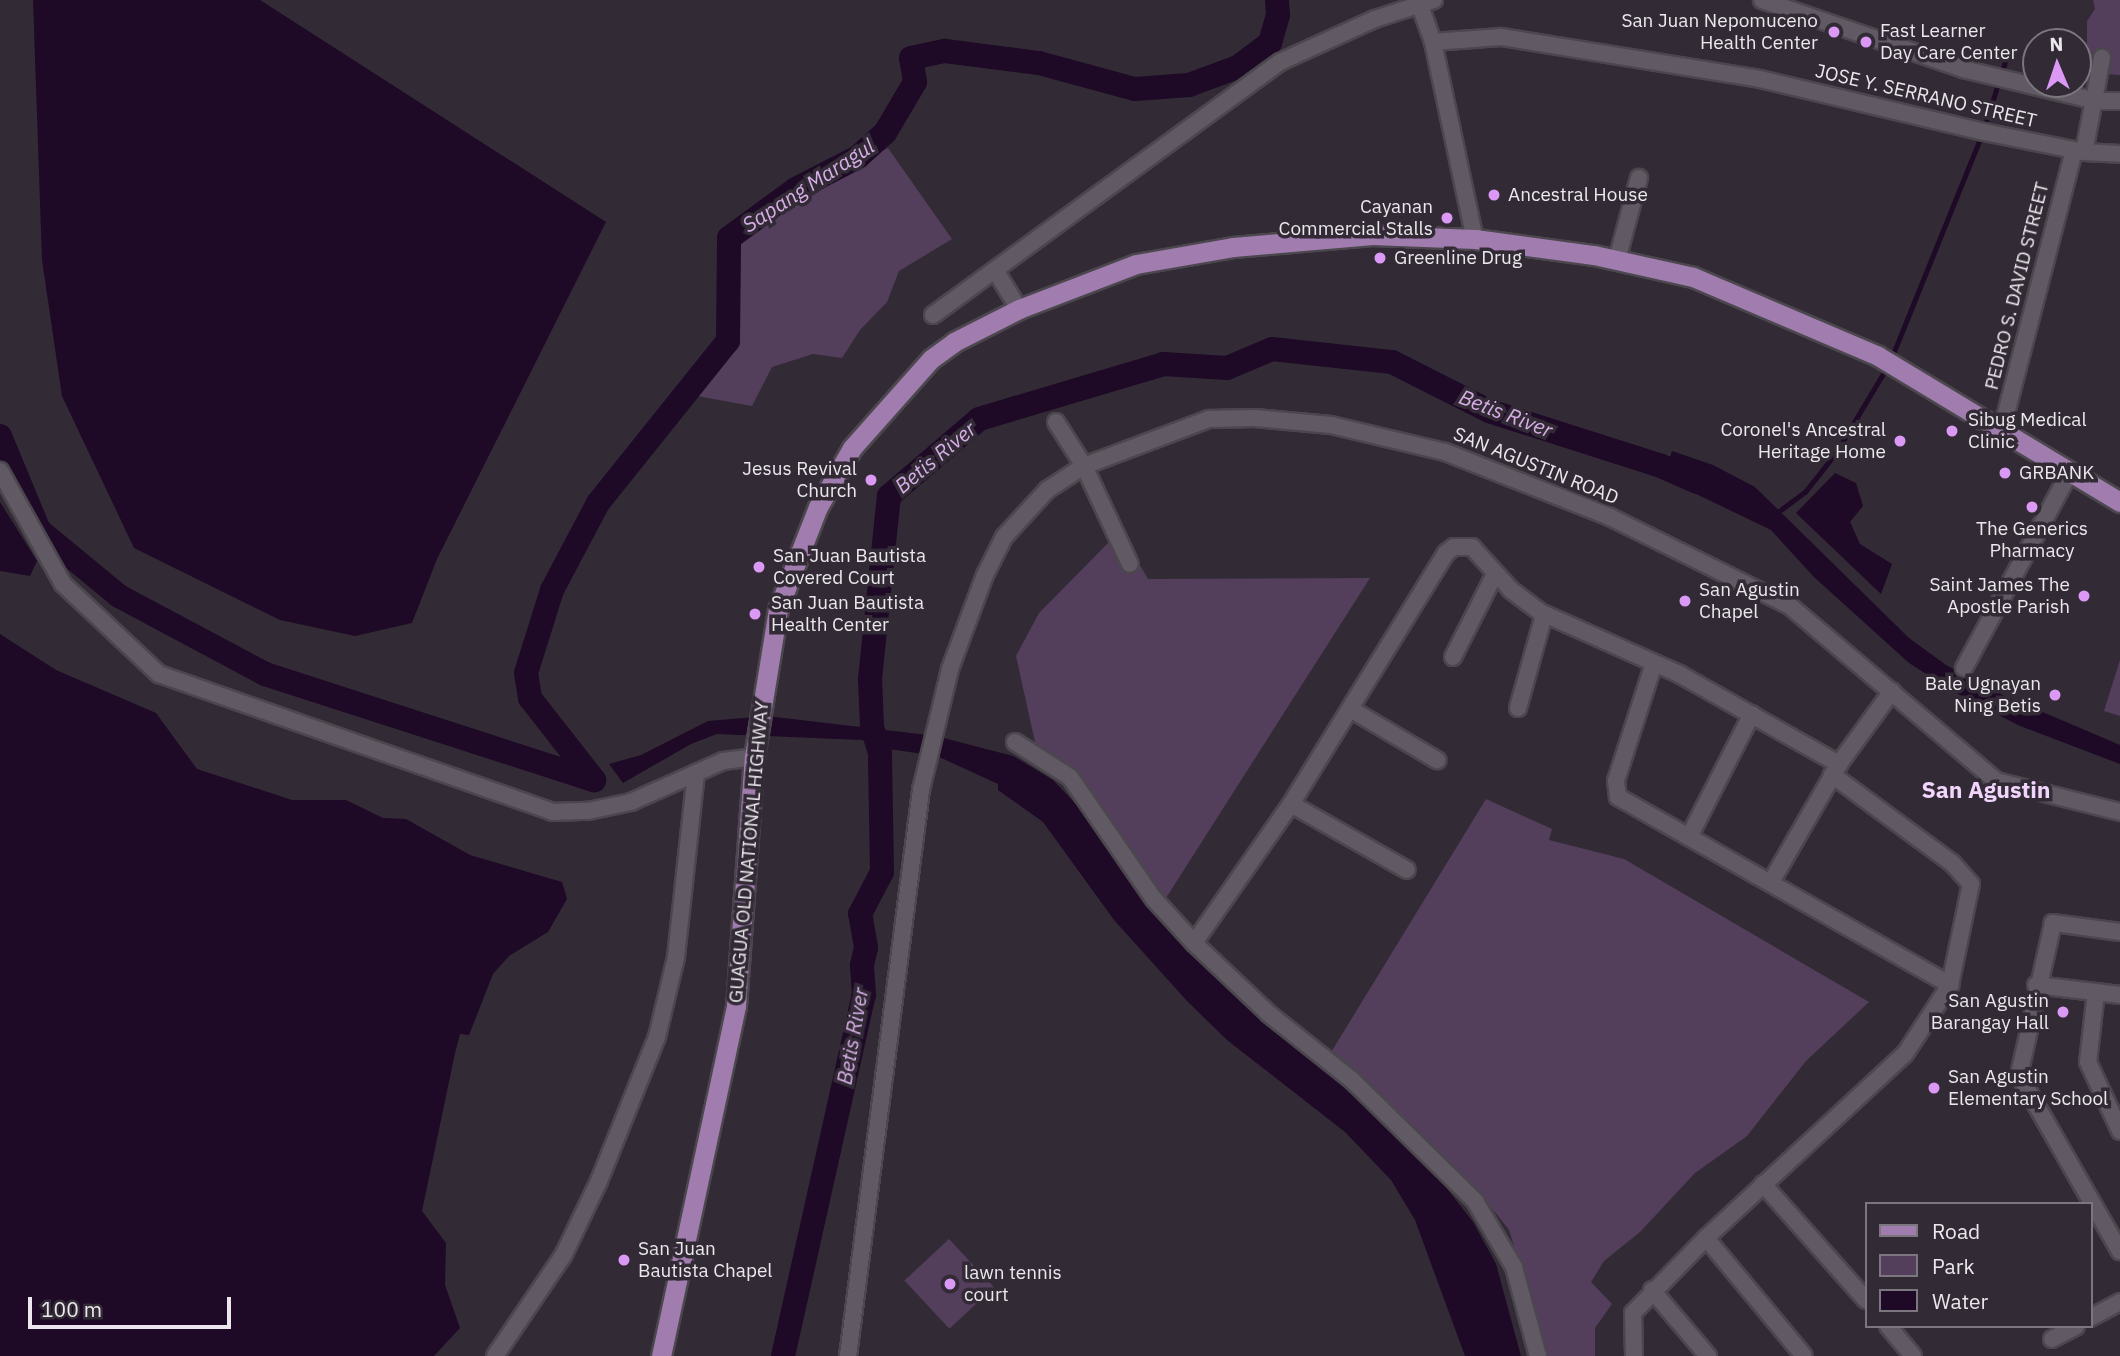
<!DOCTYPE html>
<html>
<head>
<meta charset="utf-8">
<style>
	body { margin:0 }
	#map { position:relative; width:2120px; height:1356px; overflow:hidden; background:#322b35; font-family:"IBM Plex Sans",sans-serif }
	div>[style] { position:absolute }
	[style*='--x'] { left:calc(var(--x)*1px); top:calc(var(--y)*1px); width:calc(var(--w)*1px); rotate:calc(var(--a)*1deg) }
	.green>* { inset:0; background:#533e5c; transform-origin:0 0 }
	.water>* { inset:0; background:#1e0926 }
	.stream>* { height:4.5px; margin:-2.25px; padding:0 2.25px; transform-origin:2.25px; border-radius:2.25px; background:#1e0926 }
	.river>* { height:24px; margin:-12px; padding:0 12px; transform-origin:12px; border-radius:12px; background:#1e0926 }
	.roads { filter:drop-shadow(2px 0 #4c474e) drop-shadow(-2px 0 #4c474e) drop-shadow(0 2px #4c474e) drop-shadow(0 -2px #4c474e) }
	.minor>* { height:16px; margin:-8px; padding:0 8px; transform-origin:8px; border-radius:8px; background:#615a64 }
	.major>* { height:19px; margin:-9.5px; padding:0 9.5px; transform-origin:9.5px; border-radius:9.5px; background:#a07dae }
	.dots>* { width:19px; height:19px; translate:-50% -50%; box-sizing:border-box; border:4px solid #322b35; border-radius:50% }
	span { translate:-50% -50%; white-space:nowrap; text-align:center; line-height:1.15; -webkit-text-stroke:7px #322b35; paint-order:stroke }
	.poi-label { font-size:19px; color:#ebe7ed }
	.right { translate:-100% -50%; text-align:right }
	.left { translate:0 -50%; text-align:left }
	.street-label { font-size:19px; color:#ebe7ed }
	.water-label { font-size:21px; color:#d7aee8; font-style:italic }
	.quarter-label { font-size:23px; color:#f1d5fc; font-weight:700 }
	.legend { position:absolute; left:1865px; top:1202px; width:228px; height:126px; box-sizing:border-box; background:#322b35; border:2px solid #7c767f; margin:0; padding:9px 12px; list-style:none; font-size:21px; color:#ebe7ed }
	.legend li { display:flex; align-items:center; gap:14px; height:35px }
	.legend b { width:35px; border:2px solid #7c767f }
	.north { position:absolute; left:2022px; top:28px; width:70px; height:70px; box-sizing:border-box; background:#322b35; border:2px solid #7c767f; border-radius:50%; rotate:358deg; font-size:19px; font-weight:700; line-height:28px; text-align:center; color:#ebe7ed }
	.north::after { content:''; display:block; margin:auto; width:24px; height:32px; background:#db99f5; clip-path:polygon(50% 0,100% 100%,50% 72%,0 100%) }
	.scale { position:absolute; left:28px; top:1297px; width:203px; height:32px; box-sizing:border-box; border:4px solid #ebe7ed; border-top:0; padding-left:9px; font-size:21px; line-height:24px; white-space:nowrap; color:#ebe7ed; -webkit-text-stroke:5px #322b35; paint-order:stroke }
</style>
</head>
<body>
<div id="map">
	<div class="green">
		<div style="clip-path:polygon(2093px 0,2120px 0,2120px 75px,2087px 73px,2087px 21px,2095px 9px)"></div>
		<div style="clip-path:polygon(888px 148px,952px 239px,899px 271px,887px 302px,860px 330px,842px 358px,813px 354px,772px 367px,752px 406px,697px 396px,730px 342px,734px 240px,798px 194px)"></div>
		<div style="clip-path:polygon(1120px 531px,1148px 579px,1370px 578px,1166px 898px,1075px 773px,1035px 742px,1016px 656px,1039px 613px)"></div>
		<div style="clip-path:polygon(2120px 660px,2120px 716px,2104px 711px)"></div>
		<div style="clip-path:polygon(1486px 799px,1552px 829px,1549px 840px,1624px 859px,1869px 1002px,1806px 1061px,1747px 1136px,1695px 1173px,1640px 1232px,1604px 1261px,1591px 1282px,1612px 1304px,1595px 1328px,1595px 1356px,1544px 1356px,1542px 1336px,1509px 1230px,1482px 1196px,1330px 1054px)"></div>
		<div style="left:949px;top:1239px;width:66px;height:61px;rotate:47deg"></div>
	</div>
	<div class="water">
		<div style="clip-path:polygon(33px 0,260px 0,606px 222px,437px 559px,412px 623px,355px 636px,280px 620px,134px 548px,62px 396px,42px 260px)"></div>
		<div style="clip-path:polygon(1672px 451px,1713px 465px,1755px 487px,1909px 638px,1946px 665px,2005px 696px,2120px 745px,2120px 764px,2020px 726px,1958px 694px,1909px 663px,1814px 577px,1771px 530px,1663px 478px)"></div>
		<div style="clip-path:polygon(1835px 473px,1856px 483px,1863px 506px,1850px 522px,1860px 544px,1892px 564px,1881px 594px,1796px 513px)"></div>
		<div style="clip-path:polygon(0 502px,37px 561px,30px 576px,0 571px)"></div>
		<div style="clip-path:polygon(0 634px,56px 670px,156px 713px,197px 769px,292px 800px,346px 800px,383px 818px,406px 819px,470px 855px,562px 882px,567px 899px,548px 932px,509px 956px,493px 974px,469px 1035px,460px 1034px,455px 1053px,422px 1211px,446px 1243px,445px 1285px,460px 1328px,434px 1356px,0 1356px)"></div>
		<div style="clip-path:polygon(767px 716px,936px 736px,1013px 756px,1053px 780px,1088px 817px,1142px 896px,1207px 970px,1412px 1146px,1445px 1186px,1473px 1222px,1496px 1264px,1521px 1356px,1465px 1356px,1415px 1220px,1391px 1180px,1345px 1132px,1227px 1040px,1187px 1001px,1114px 920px,1043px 822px,998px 790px,998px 784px,937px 756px,882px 748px,862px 740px,717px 734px,691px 744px,623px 783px,609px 764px,641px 755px,708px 721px)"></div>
	</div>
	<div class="stream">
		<div style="--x:1984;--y:128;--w:83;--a:-72.4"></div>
		<div style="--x:1891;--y:359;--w:243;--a:-68"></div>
		<div style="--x:1778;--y:512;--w:34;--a:-37"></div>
		<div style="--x:1805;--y:492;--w:48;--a:-51.7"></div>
		<div style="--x:1835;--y:454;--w:101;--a:-59.1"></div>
	</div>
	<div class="river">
		<div style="--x:0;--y:436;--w:102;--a:67.5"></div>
		<div style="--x:39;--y:530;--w:104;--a:39.5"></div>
		<div style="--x:119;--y:596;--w:166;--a:28.1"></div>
		<div style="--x:265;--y:674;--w:346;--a:17.9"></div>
		<div style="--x:594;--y:780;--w:104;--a:-128"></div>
		<div style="--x:530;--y:698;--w:25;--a:-99"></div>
		<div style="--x:526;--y:673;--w:87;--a:-72.6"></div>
		<div style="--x:552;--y:590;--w:98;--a:-62.1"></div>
		<div style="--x:598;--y:503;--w:208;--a:-51.3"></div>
		<div style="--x:728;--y:341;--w:103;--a:-89.4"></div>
		<div style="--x:729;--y:238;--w:83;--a:-36.2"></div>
		<div style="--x:796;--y:189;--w:70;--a:-27.3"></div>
		<div style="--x:858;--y:157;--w:36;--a:-42"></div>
		<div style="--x:885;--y:133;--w:59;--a:-59.5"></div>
		<div style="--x:915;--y:82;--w:24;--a:-99"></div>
		<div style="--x:911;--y:58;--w:35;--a:-12"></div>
		<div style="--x:945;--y:51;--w:95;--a:7.3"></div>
		<div style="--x:1039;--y:63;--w:99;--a:15.2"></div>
		<div style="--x:1135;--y:89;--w:54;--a:-4.2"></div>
		<div style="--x:1189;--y:85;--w:52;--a:-20.2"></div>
		<div style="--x:1238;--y:67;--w:40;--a:-37"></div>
		<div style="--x:1270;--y:43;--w:29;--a:-74"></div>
		<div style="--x:1278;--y:15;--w:15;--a:-94"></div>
		<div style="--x:783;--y:1356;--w:370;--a:-77.4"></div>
		<div style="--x:864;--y:995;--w:30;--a:-94"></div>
		<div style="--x:862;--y:965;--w:18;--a:-77"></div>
		<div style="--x:866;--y:947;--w:34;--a:-100"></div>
		<div style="--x:860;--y:914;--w:47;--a:-62.4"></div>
		<div style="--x:882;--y:872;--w:119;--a:-91"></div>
		<div style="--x:880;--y:753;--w:28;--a:-107"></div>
		<div style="--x:872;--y:726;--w:47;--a:-92.4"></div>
		<div style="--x:870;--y:679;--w:184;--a:-84.1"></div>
		<div style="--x:889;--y:496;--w:118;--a:-40.5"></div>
		<div style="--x:979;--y:419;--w:192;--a:-16.6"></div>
		<div style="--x:1163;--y:364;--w:64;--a:3.6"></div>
		<div style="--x:1227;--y:368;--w:49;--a:-22.9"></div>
		<div style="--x:1272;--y:349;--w:121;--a:6.2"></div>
		<div style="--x:1392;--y:362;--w:109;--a:26.8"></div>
		<div style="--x:1489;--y:411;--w:181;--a:17.7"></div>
		<div style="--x:1661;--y:466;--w:39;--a:24"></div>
	</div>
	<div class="roads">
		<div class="minor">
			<div style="--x:1418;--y:0;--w:45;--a:70.3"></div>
			<div style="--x:1433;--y:42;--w:201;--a:78"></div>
			<div style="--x:1762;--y:0;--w:213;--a:18.9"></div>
			<div style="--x:1963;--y:69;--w:137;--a:13.5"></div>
			<div style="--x:2096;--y:101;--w:24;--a:0"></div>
			<div style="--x:1433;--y:42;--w:68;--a:-4.2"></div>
			<div style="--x:1501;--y:37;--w:262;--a:9.2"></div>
			<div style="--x:1760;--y:79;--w:230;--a:13.3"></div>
			<div style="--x:1984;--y:132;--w:102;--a:11.3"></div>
			<div style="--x:2084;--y:152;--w:36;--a:3"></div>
			<div style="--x:2084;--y:152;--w:96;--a:-79.2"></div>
			<div style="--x:1617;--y:260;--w:85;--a:-75"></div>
			<div style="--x:995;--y:270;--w:46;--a:58.4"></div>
			<div style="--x:933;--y:315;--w:429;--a:-36.1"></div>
			<div style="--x:1280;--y:62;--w:104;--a:-24.4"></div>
			<div style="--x:1375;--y:19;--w:62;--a:-17.9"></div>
			<div style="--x:1056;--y:422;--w:52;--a:57.5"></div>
			<div style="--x:1084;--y:466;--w:108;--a:64.9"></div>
			<div style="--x:2001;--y:433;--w:292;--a:-75.5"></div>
			<div style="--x:0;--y:471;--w:129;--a:60.9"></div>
			<div style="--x:63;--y:584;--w:132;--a:43.2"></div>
			<div style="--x:159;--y:674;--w:417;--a:19.3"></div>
			<div style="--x:552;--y:812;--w:36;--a:-2"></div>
			<div style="--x:588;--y:811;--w:44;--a:-11.8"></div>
			<div style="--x:631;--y:802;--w:101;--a:-24"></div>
			<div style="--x:723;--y:761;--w:31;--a:-7"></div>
			<div style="--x:1453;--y:657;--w:93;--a:-63.2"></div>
			<div style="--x:1654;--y:663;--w:124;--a:107.9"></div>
			<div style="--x:1616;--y:781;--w:16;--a:83"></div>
			<div style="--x:1618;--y:797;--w:382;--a:29.5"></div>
			<div style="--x:1964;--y:668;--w:221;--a:-61.6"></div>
			<div style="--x:1518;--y:708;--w:97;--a:-74.4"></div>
			<div style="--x:1352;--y:710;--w:99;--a:30.5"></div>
			<div style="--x:1015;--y:742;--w:65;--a:32.5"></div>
			<div style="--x:1070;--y:777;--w:148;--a:55.5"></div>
			<div style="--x:1154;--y:899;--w:59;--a:47.7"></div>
			<div style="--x:1194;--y:943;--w:103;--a:43.4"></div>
			<div style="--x:1269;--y:1014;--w:106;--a:38.5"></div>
			<div style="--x:1352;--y:1080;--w:173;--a:44.5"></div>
			<div style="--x:1475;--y:1201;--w:77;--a:59.4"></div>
			<div style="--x:1514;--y:1267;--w:92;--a:74.9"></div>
			<div style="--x:1291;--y:804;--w:133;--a:29.6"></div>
			<div style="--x:1689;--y:837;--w:138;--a:-62.9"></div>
			<div style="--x:1771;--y:882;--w:136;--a:-60"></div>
			<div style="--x:1839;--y:764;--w:90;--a:-54"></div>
			<div style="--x:2120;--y:932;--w:68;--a:-172.3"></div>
			<div style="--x:2053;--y:923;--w:156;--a:102.6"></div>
			<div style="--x:2019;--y:1075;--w:203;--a:60.2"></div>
			<div style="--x:1194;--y:943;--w:169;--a:-55.1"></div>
			<div style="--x:1291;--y:804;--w:295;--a:-58.3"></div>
			<div style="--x:1446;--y:553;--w:10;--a:-37"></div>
			<div style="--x:1454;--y:547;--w:18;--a:0"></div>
			<div style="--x:1472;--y:547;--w:58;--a:47.8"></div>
			<div style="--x:1511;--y:590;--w:36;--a:37"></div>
			<div style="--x:1540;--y:612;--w:152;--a:24"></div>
			<div style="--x:1679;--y:674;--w:184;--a:29.4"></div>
			<div style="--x:2036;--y:985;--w:85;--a:6.8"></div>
			<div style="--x:2096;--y:992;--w:70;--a:96.5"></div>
			<div style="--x:2088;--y:1062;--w:76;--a:65.1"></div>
			<div style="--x:1763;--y:1184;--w:155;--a:48.4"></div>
			<div style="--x:1706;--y:1238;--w:153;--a:50.3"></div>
			<div style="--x:1652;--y:1290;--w:87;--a:49.7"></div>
			<div style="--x:2090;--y:1318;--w:34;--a:-28"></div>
			<div style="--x:1888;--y:1326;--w:39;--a:50"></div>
			<div style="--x:2052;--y:1339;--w:27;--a:-28"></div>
			<div style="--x:495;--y:1356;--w:123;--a:-55.9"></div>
			<div style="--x:564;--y:1254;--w:81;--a:-64.4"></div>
			<div style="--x:599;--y:1181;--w:155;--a:-68.1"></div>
			<div style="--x:657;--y:1037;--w:82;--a:-76.6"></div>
			<div style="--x:676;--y:957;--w:185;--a:-83.8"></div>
			<div style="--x:848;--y:1356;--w:571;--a:-82.65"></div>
			<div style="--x:921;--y:790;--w:124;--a:-76.5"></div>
			<div style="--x:950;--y:669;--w:100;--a:-69.6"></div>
			<div style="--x:985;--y:575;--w:42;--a:-63.4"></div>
			<div style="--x:1004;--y:537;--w:64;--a:-47.5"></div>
			<div style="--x:1047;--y:490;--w:44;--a:-33"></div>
			<div style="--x:1084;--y:466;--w:134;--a:-20.6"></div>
			<div style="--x:1209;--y:419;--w:46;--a:-1.2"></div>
			<div style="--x:1255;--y:418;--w:76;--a:5.3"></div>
			<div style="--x:1331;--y:425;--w:117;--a:13.3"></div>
			<div style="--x:1445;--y:452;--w:177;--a:21.5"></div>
			<div style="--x:1610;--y:517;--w:201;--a:26.3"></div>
			<div style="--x:1790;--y:606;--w:270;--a:40.3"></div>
			<div style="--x:1996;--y:781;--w:128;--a:14"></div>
			<div style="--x:1634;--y:1356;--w:43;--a:-91.3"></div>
			<div style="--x:1633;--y:1313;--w:105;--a:-45.8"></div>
			<div style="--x:1706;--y:1238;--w:271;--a:-42.8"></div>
			<div style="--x:1905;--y:1054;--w:82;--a:-56.9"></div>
			<div style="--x:1950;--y:985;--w:103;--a:-78.3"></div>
			<div style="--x:1971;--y:884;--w:28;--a:-132"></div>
			<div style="--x:1952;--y:863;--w:149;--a:-143.7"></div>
		</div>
		<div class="major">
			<div style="--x:661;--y:1356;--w:358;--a:-77.9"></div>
			<div style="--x:736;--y:1006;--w:250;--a:-85.9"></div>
			<div style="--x:754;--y:757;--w:150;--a:-80.8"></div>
			<div style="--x:778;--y:609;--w:110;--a:-68.6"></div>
			<div style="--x:818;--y:507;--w:68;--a:-60"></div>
			<div style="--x:852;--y:448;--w:119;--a:-48.4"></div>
			<div style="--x:931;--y:359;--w:29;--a:-36"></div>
			<div style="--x:954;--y:342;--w:73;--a:-26.9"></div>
			<div style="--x:1019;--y:309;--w:125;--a:-21"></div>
			<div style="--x:1136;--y:264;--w:98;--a:-9.9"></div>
			<div style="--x:1233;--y:247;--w:140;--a:-4.9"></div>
			<div style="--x:1372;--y:235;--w:103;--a:2.2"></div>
			<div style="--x:1475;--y:239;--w:120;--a:7.7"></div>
			<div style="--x:1594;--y:255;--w:101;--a:12.5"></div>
			<div style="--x:1693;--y:277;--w:201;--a:23.1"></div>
			<div style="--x:1878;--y:356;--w:283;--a:31.1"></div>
		</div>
	</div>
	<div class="dots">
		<div style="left:1834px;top:32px;background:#db99f5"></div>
		<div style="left:1866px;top:42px;background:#db99f5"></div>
		<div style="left:1494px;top:195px;background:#db99f5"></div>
		<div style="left:1447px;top:218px;background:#db99f5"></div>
		<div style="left:1380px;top:258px;background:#db99f5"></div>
		<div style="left:1952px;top:431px;background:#db99f5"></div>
		<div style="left:1900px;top:441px;background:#db99f5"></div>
		<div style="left:2005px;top:473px;background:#db99f5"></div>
		<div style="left:871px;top:480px;background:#db99f5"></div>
		<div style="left:2032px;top:507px;background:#db99f5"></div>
		<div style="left:759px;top:567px;background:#db99f5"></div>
		<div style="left:2084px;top:596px;background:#db99f5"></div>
		<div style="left:1685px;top:601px;background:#db99f5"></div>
		<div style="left:755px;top:614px;background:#db99f5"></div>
		<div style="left:2055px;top:695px;background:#db99f5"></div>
		<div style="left:2063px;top:1012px;background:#db99f5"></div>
		<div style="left:1934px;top:1088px;background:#db99f5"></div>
		<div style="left:624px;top:1260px;background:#db99f5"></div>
		<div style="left:950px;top:1284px;background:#db99f5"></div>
	</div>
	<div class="poi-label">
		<span class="right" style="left:1818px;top:32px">San Juan Nepomuceno<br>Health Center</span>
		<span class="left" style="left:1880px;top:42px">Fast Learner<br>Day Care Center</span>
		<span class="left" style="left:1508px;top:195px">Ancestral House</span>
		<span class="right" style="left:1433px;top:218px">Cayanan<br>Commercial Stalls</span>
		<span class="left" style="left:1394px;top:258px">Greenline Drug</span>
		<span class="left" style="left:1968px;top:431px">Sibug Medical<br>Clinic</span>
		<span class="right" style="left:1886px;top:441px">Coronel's Ancestral<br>Heritage Home</span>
		<span class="right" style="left:857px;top:480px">Jesus Revival<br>Church</span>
		<span class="left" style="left:2019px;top:473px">GRBANK</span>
		<span style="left:2032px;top:540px">The Generics<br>Pharmacy</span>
		<span class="left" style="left:773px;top:567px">San Juan Bautista<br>Covered Court</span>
		<span class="right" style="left:2070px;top:596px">Saint James The<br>Apostle Parish</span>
		<span class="left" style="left:1699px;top:601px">San Agustin<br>Chapel</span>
		<span class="left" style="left:771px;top:614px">San Juan Bautista<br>Health Center</span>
		<span class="right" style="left:2041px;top:695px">Bale Ugnayan<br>Ning Betis</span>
		<span class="right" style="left:2049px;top:1012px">San Agustin<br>Barangay Hall</span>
		<span class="left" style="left:1948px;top:1088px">San Agustin<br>Elementary School</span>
		<span class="left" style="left:638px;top:1260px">San Juan<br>Bautista Chapel</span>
		<span class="left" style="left:964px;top:1284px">lawn tennis<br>court</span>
	</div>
	<div class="street-label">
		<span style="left:1926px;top:96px;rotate:13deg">JOSE Y. SERRANO STREET</span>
		<span style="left:2017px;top:286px;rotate:-76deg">PEDRO S. DAVID STREET</span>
		<span style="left:1536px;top:466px;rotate:22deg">SAN AGUSTIN ROAD</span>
		<span style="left:749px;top:852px;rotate:-85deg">GUAGUA OLD NATIONAL HIGHWAY</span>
	</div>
	<div class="water-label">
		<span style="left:808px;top:185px;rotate:-33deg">Sapang Maragul</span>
		<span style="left:1506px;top:413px;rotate:21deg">Betis River</span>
		<span style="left:935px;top:457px;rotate:-40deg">Betis River</span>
		<span style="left:852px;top:1036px;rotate:-80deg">Betis River</span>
	</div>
	<div class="quarter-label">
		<span style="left:1986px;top:789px">San Agustin</span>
	</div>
	<ul class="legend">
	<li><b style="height:9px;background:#a07dae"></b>Road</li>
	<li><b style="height:19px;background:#533e5c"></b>Park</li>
	<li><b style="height:19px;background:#1e0926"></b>Water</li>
	</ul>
	<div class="north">N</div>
	<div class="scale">100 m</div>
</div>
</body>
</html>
